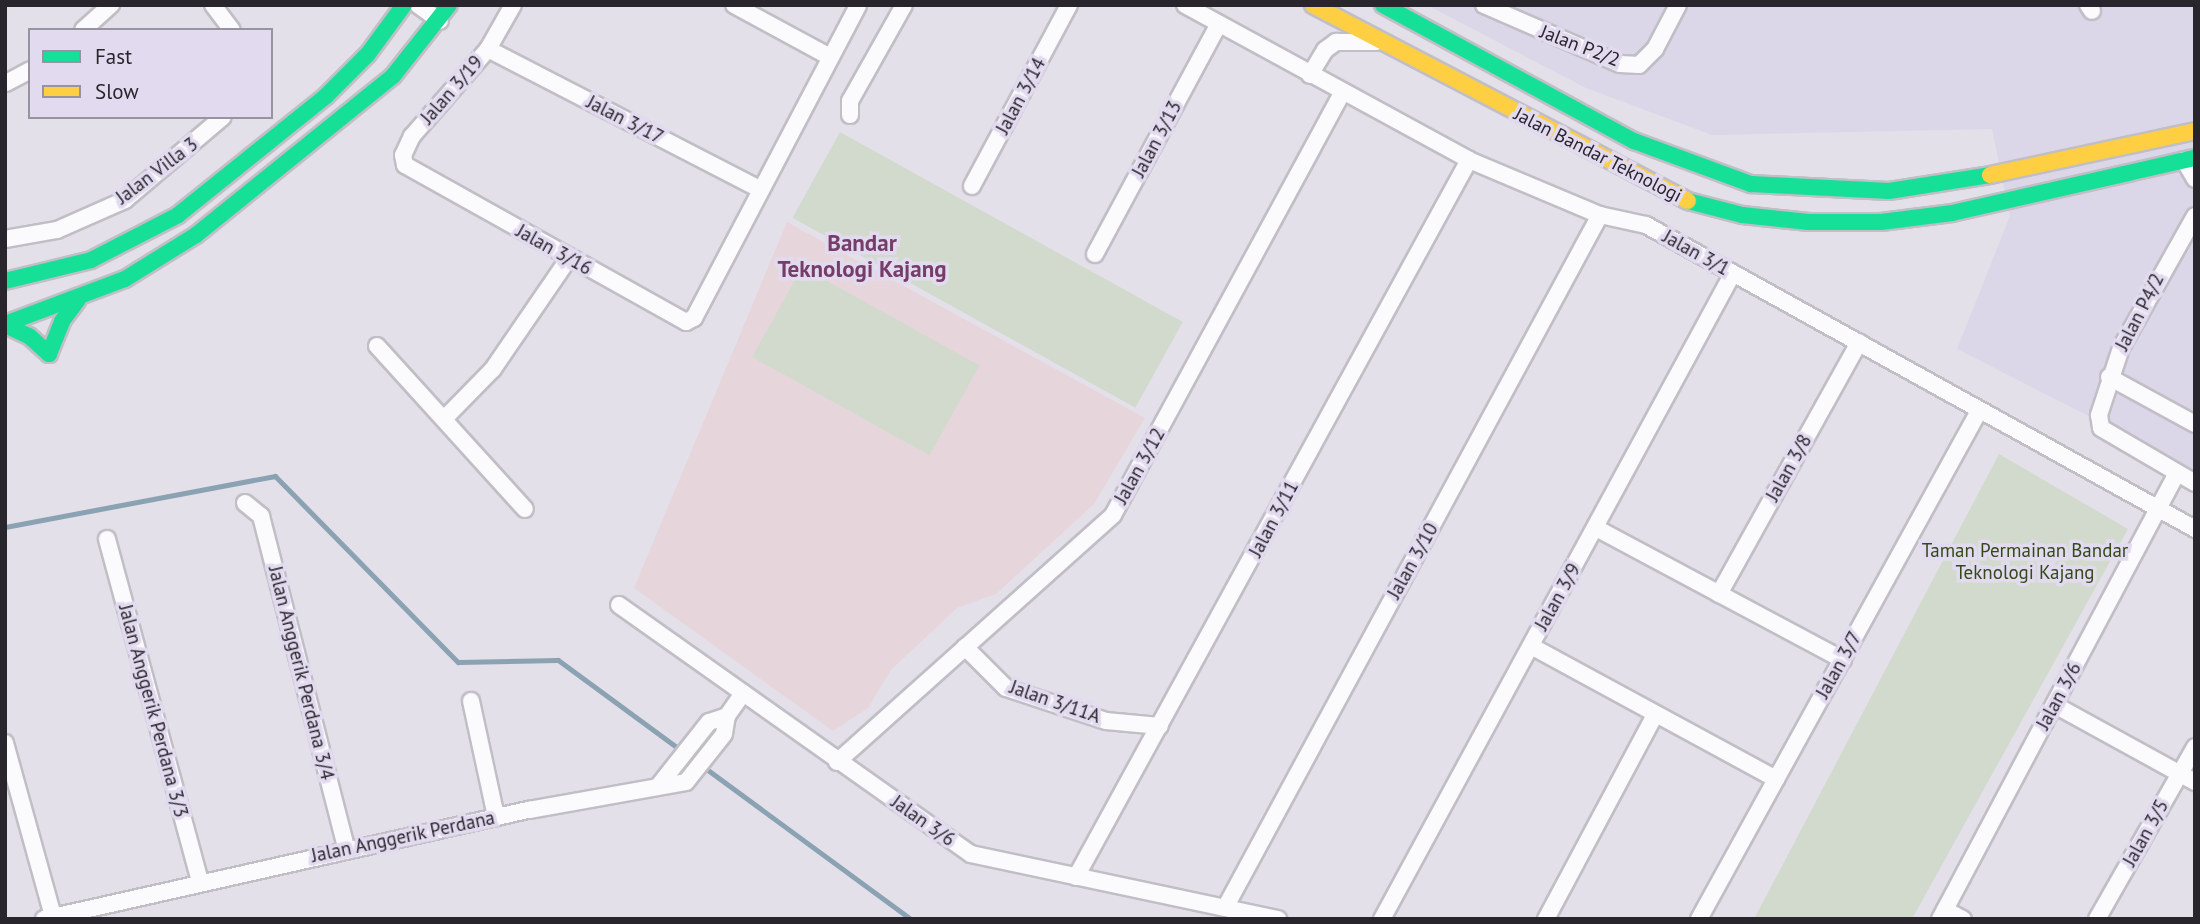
<!DOCTYPE html>
<html>
<head>
<meta charset="utf-8">
<style>
	body { margin:0 }
	#map { position:relative; width:2200px; height:924px; overflow:hidden; background:#e3e0ea; font-family:"PT Sans",sans-serif }
	div>[style] { position:absolute }
	[style*='--x'] { left:calc(var(--x)*1px); top:calc(var(--y)*1px); width:calc(var(--w)*1px); rotate:calc(var(--a)*1deg) }
	.built>* { inset:0; background:#dcd6e9 }
	.education>* { inset:0; background:#e6d6dc }
	.green>* { inset:0; background:#d2dace; transform-origin:0 0 }
	.stream>* { height:5px; margin:-2.5px; padding:0 2.5px; transform-origin:2.5px; border-radius:2.5px; background:#8aa2b2 }
	.roads { filter:drop-shadow(2px 0 #c1bec6) drop-shadow(-2px 0 #c1bec6) drop-shadow(0 2px #c1bec6) drop-shadow(0 -2px #c1bec6) }
	.street>* { height:16px; margin:-8px; padding:0 8px; transform-origin:8px; border-radius:8px; background:#fbfafc }
	.fast>* { height:16px; margin:-8px; padding:0 8px; transform-origin:8px; border-radius:8px; background:#16e098 }
	.slow>* { height:16px; margin:-8px; padding:0 8px; transform-origin:8px; border-radius:8px; background:#ffcf43 }
	span { translate:-50% -50%; white-space:nowrap; text-align:center; line-height:1.15; -webkit-text-stroke:7px #e2dbef; paint-order:stroke }
	.street-label { font-size:19px; color:#28252d }
	.park-label { font-size:19px; color:#334918 }
	.quarter-label { font-size:23px; color:#773d69; font-weight:700 }
	.frame { position:absolute; inset:0; border:7px solid #28252d; pointer-events:none }
	.legend { position:absolute; left:28px; top:28px; width:245px; height:91px; box-sizing:border-box; background:#e2dbef; border:2px solid #9892a1; margin:0; padding:9px 12px; list-style:none; font-size:21px; color:#28252d }
	.legend li { display:flex; align-items:center; gap:14px; height:35px }
	.legend b { width:35px; border:2px solid #9892a1 }
</style>
</head>
<body>
<div id="map">
	<div class="built">
		<div style="clip-path:polygon(1427px 5px,2195px 5px,2195px 470px,1957px 349px,2010px 216px,1992px 129px,1712px 135px,1586px 88px)"></div>
	</div>
	<div class="education">
		<div style="clip-path:polygon(787px 222px,1145px 418px,1094px 504px,996px 594px,957px 608px,891px 670px,868px 708px,833px 731px,634px 588px)"></div>
	</div>
	<div class="green">
		<div style="left:840px;top:132px;width:392px;height:98px;rotate:29deg"></div>
		<div style="left:802px;top:267px;width:203px;height:103px;rotate:29deg"></div>
		<div style="clip-path:polygon(1999px 454px,2128px 529px,1912px 919px,1754px 919px)"></div>
	</div>
	<div class="stream">
		<div style="--x:5;--y:527;--w:275;--a:-10.7"></div>
		<div style="--x:275;--y:476;--w:261;--a:45.5"></div>
		<div style="--x:458;--y:662;--w:100;--a:-1.1"></div>
		<div style="--x:558;--y:660;--w:438;--a:36.3"></div>
	</div>
	<div class="roads">
		<div class="street">
			<div style="--x:213;--y:5;--w:31;--a:53"></div>
			<div style="--x:418;--y:5;--w:27;--a:36"></div>
			<div style="--x:513;--y:5;--w:51;--a:119.6"></div>
			<div style="--x:488;--y:49;--w:116;--a:131.1"></div>
			<div style="--x:412;--y:136;--w:21;--a:115"></div>
			<div style="--x:403;--y:155;--w:10;--a:79"></div>
			<div style="--x:405;--y:165;--w:322;--a:29.2"></div>
			<div style="--x:686;--y:322;--w:9;--a:-27"></div>
			<div style="--x:694;--y:318;--w:353;--a:-62.3"></div>
			<div style="--x:734;--y:5;--w:109;--a:28.4"></div>
			<div style="--x:1185;--y:5;--w:324;--a:28.6"></div>
			<div style="--x:1469;--y:160;--w:142;--a:22.8"></div>
			<div style="--x:1600;--y:215;--w:47;--a:12.3"></div>
			<div style="--x:1646;--y:225;--w:628;--a:28.97"></div>
			<div style="--x:1484;--y:5;--w:148;--a:23.5"></div>
			<div style="--x:1620;--y:64;--w:19;--a:3"></div>
			<div style="--x:1639;--y:65;--w:23;--a:-45"></div>
			<div style="--x:1655;--y:49;--w:50;--a:-62.4"></div>
			<div style="--x:2088;--y:5;--w:7;--a:56"></div>
			<div style="--x:83;--y:30;--w:38;--a:-42"></div>
			<div style="--x:488;--y:49;--w:307;--a:27.3"></div>
			<div style="--x:1310;--y:75;--w:29;--a:-59"></div>
			<div style="--x:1325;--y:50;--w:14;--a:-36"></div>
			<div style="--x:1336;--y:42;--w:40;--a:0"></div>
			<div style="--x:6;--y:83;--w:27;--a:-28"></div>
			<div style="--x:850;--y:115;--w:14;--a:-90"></div>
			<div style="--x:850;--y:101;--w:110;--a:-60.6"></div>
			<div style="--x:2184;--y:160;--w:22;--a:60"></div>
			<div style="--x:972;--y:186;--w:205;--a:-61.8"></div>
			<div style="--x:2195;--y:216;--w:151;--a:119.3"></div>
			<div style="--x:2121;--y:348;--w:71;--a:108.2"></div>
			<div style="--x:2099;--y:415;--w:13;--a:81"></div>
			<div style="--x:2101;--y:428;--w:109;--a:30.3"></div>
			<div style="--x:5;--y:239;--w:53;--a:-9.8"></div>
			<div style="--x:57;--y:230;--w:74;--a:-23.8"></div>
			<div style="--x:125;--y:200;--w:128;--a:-40.3"></div>
			<div style="--x:1095;--y:254;--w:261;--a:-61.7"></div>
			<div style="--x:377;--y:346;--w:220;--a:47.8"></div>
			<div style="--x:2109;--y:377;--w:98;--a:28.7"></div>
			<div style="--x:444;--y:419;--w:70;--a:-45.6"></div>
			<div style="--x:493;--y:369;--w:135;--a:-55.6"></div>
			<div style="--x:245;--y:503;--w:21;--a:39"></div>
			<div style="--x:261;--y:516;--w:345;--a:75.6"></div>
			<div style="--x:1596;--y:528;--w:280;--a:28.1"></div>
			<div style="--x:107;--y:539;--w:355;--a:74.8"></div>
			<div style="--x:1719;--y:594;--w:288;--a:-60.9"></div>
			<div style="--x:619;--y:605;--w:431;--a:35.3"></div>
			<div style="--x:971;--y:854;--w:314;--a:12"></div>
			<div style="--x:1531;--y:646;--w:279;--a:28.5"></div>
			<div style="--x:965;--y:647;--w:58;--a:45"></div>
			<div style="--x:1006;--y:688;--w:105;--a:18.3"></div>
			<div style="--x:1106;--y:721;--w:54;--a:5.3"></div>
			<div style="--x:471;--y:701;--w:119;--a:77.8"></div>
			<div style="--x:2055;--y:705;--w:160;--a:28.8"></div>
			<div style="--x:5;--y:743;--w:180;--a:74.5"></div>
			<div style="--x:837;--y:762;--w:370;--a:-41.8"></div>
			<div style="--x:1113;--y:515;--w:481;--a:-61.5"></div>
			<div style="--x:660;--y:784;--w:79;--a:-51.7"></div>
			<div style="--x:709;--y:722;--w:19;--a:-18"></div>
			<div style="--x:1076;--y:877;--w:818;--a:-61.27"></div>
			<div style="--x:1225;--y:908;--w:788;--a:-61.58"></div>
			<div style="--x:1945;--y:910;--w:20;--a:27"></div>
			<div style="--x:44;--y:919;--w:497;--a:-12.7"></div>
			<div style="--x:529;--y:810;--w:159;--a:-10.1"></div>
			<div style="--x:686;--y:782;--w:61;--a:-51.6"></div>
			<div style="--x:724;--y:734;--w:18;--a:-81"></div>
			<div style="--x:727;--y:716;--w:28;--a:-55"></div>
			<div style="--x:1382;--y:919;--w:735;--a:-61.48"></div>
			<div style="--x:1546;--y:919;--w:231;--a:-61.9"></div>
			<div style="--x:1699;--y:919;--w:580;--a:-61.14"></div>
			<div style="--x:1940;--y:919;--w:505;--a:-62.01"></div>
			<div style="--x:2097;--y:919;--w:198;--a:-60.3"></div>
		</div>
		<div class="fast">
			<div style="--x:1383;--y:5;--w:285;--a:28.5"></div>
			<div style="--x:1634;--y:141;--w:125;--a:20.2"></div>
			<div style="--x:1751;--y:184;--w:138;--a:2.9"></div>
			<div style="--x:1889;--y:191;--w:102;--a:-9"></div>
			<div style="--x:1688;--y:201;--w:56;--a:14.5"></div>
			<div style="--x:1742;--y:215;--w:67;--a:6"></div>
			<div style="--x:1809;--y:222;--w:72;--a:0"></div>
			<div style="--x:1881;--y:222;--w:72;--a:-7.2"></div>
			<div style="--x:1952;--y:213;--w:249;--a:-12.8"></div>
			<div style="--x:5;--y:281;--w:89;--a:-13.7"></div>
			<div style="--x:91;--y:260;--w:98;--a:-27.3"></div>
			<div style="--x:178;--y:215;--w:190;--a:-38.8"></div>
			<div style="--x:326;--y:96;--w:59;--a:-45"></div>
			<div style="--x:368;--y:54;--w:61;--a:-53.7"></div>
			<div style="--x:5;--y:324;--w:128;--a:-20.6"></div>
			<div style="--x:125;--y:279;--w:84;--a:-31.8"></div>
			<div style="--x:196;--y:235;--w:253;--a:-38.9"></div>
			<div style="--x:393;--y:76;--w:90;--a:-51.7"></div>
			<div style="--x:5;--y:325;--w:26;--a:25"></div>
			<div style="--x:29;--y:336;--w:27;--a:42"></div>
			<div style="--x:49;--y:354;--w:35;--a:-68"></div>
			<div style="--x:62;--y:321;--w:26;--a:-53"></div>
		</div>
		<div class="slow">
			<div style="--x:1313;--y:5;--w:423;--a:27.6"></div>
			<div style="--x:1990;--y:175;--w:210;--a:-12.1"></div>
		</div>
	</div>
	<div class="street-label">
		<span style="left:1580px;top:46px;rotate:21deg">Jalan P2/2</span>
		<span style="left:452px;top:90px;rotate:-49deg">Jalan 3/19</span>
		<span style="left:1021px;top:96px;rotate:-62deg">Jalan 3/14</span>
		<span style="left:625px;top:120px;rotate:27deg">Jalan 3/17</span>
		<span style="left:1157px;top:139px;rotate:-62deg">Jalan 3/13</span>
		<span style="left:1598px;top:155px;rotate:27deg">Jalan Bandar Teknologi</span>
		<span style="left:157px;top:171px;rotate:-37deg">Jalan Villa 3</span>
		<span style="left:554px;top:250px;rotate:29deg">Jalan 3/16</span>
		<span style="left:1696px;top:253px;rotate:29deg">Jalan 3/1</span>
		<span style="left:2140px;top:312px;rotate:-63deg">Jalan P4/2</span>
		<span style="left:1140px;top:466px;rotate:-61deg">Jalan 3/12</span>
		<span style="left:1789px;top:468px;rotate:-61deg">Jalan 3/8</span>
		<span style="left:1274px;top:519px;rotate:-62deg">Jalan 3/11</span>
		<span style="left:1413px;top:561px;rotate:-61deg">Jalan 3/10</span>
		<span style="left:1558px;top:597px;rotate:-61deg">Jalan 3/9</span>
		<span style="left:1839px;top:665px;rotate:-61deg">Jalan 3/7</span>
		<span style="left:301px;top:673px;rotate:76deg">Jalan Anggerik Perdana 3/4</span>
		<span style="left:2059px;top:696px;rotate:-62deg">Jalan 3/6</span>
		<span style="left:1055px;top:702px;rotate:19deg">Jalan 3/11A</span>
		<span style="left:153px;top:711px;rotate:75deg">Jalan Anggerik Perdana 3/3</span>
		<span style="left:923px;top:821px;rotate:35deg">Jalan 3/6</span>
		<span style="left:2146px;top:833px;rotate:-61deg">Jalan 3/5</span>
		<span style="left:403px;top:837px;rotate:-12deg">Jalan Anggerik Perdana</span>
	</div>
	<div class="park-label">
		<span style="left:2025px;top:562px">Taman Permainan Bandar<br>Teknologi Kajang</span>
	</div>
	<div class="quarter-label">
		<span style="left:862px;top:256px">Bandar<br>Teknologi Kajang</span>
	</div>
	<div class="frame"></div>
	<ul class="legend">
	<li><b style="height:9px;background:#16e098"></b>Fast</li>
	<li><b style="height:9px;background:#ffcf43"></b>Slow</li>
	</ul>
</div>
</body>
</html>
